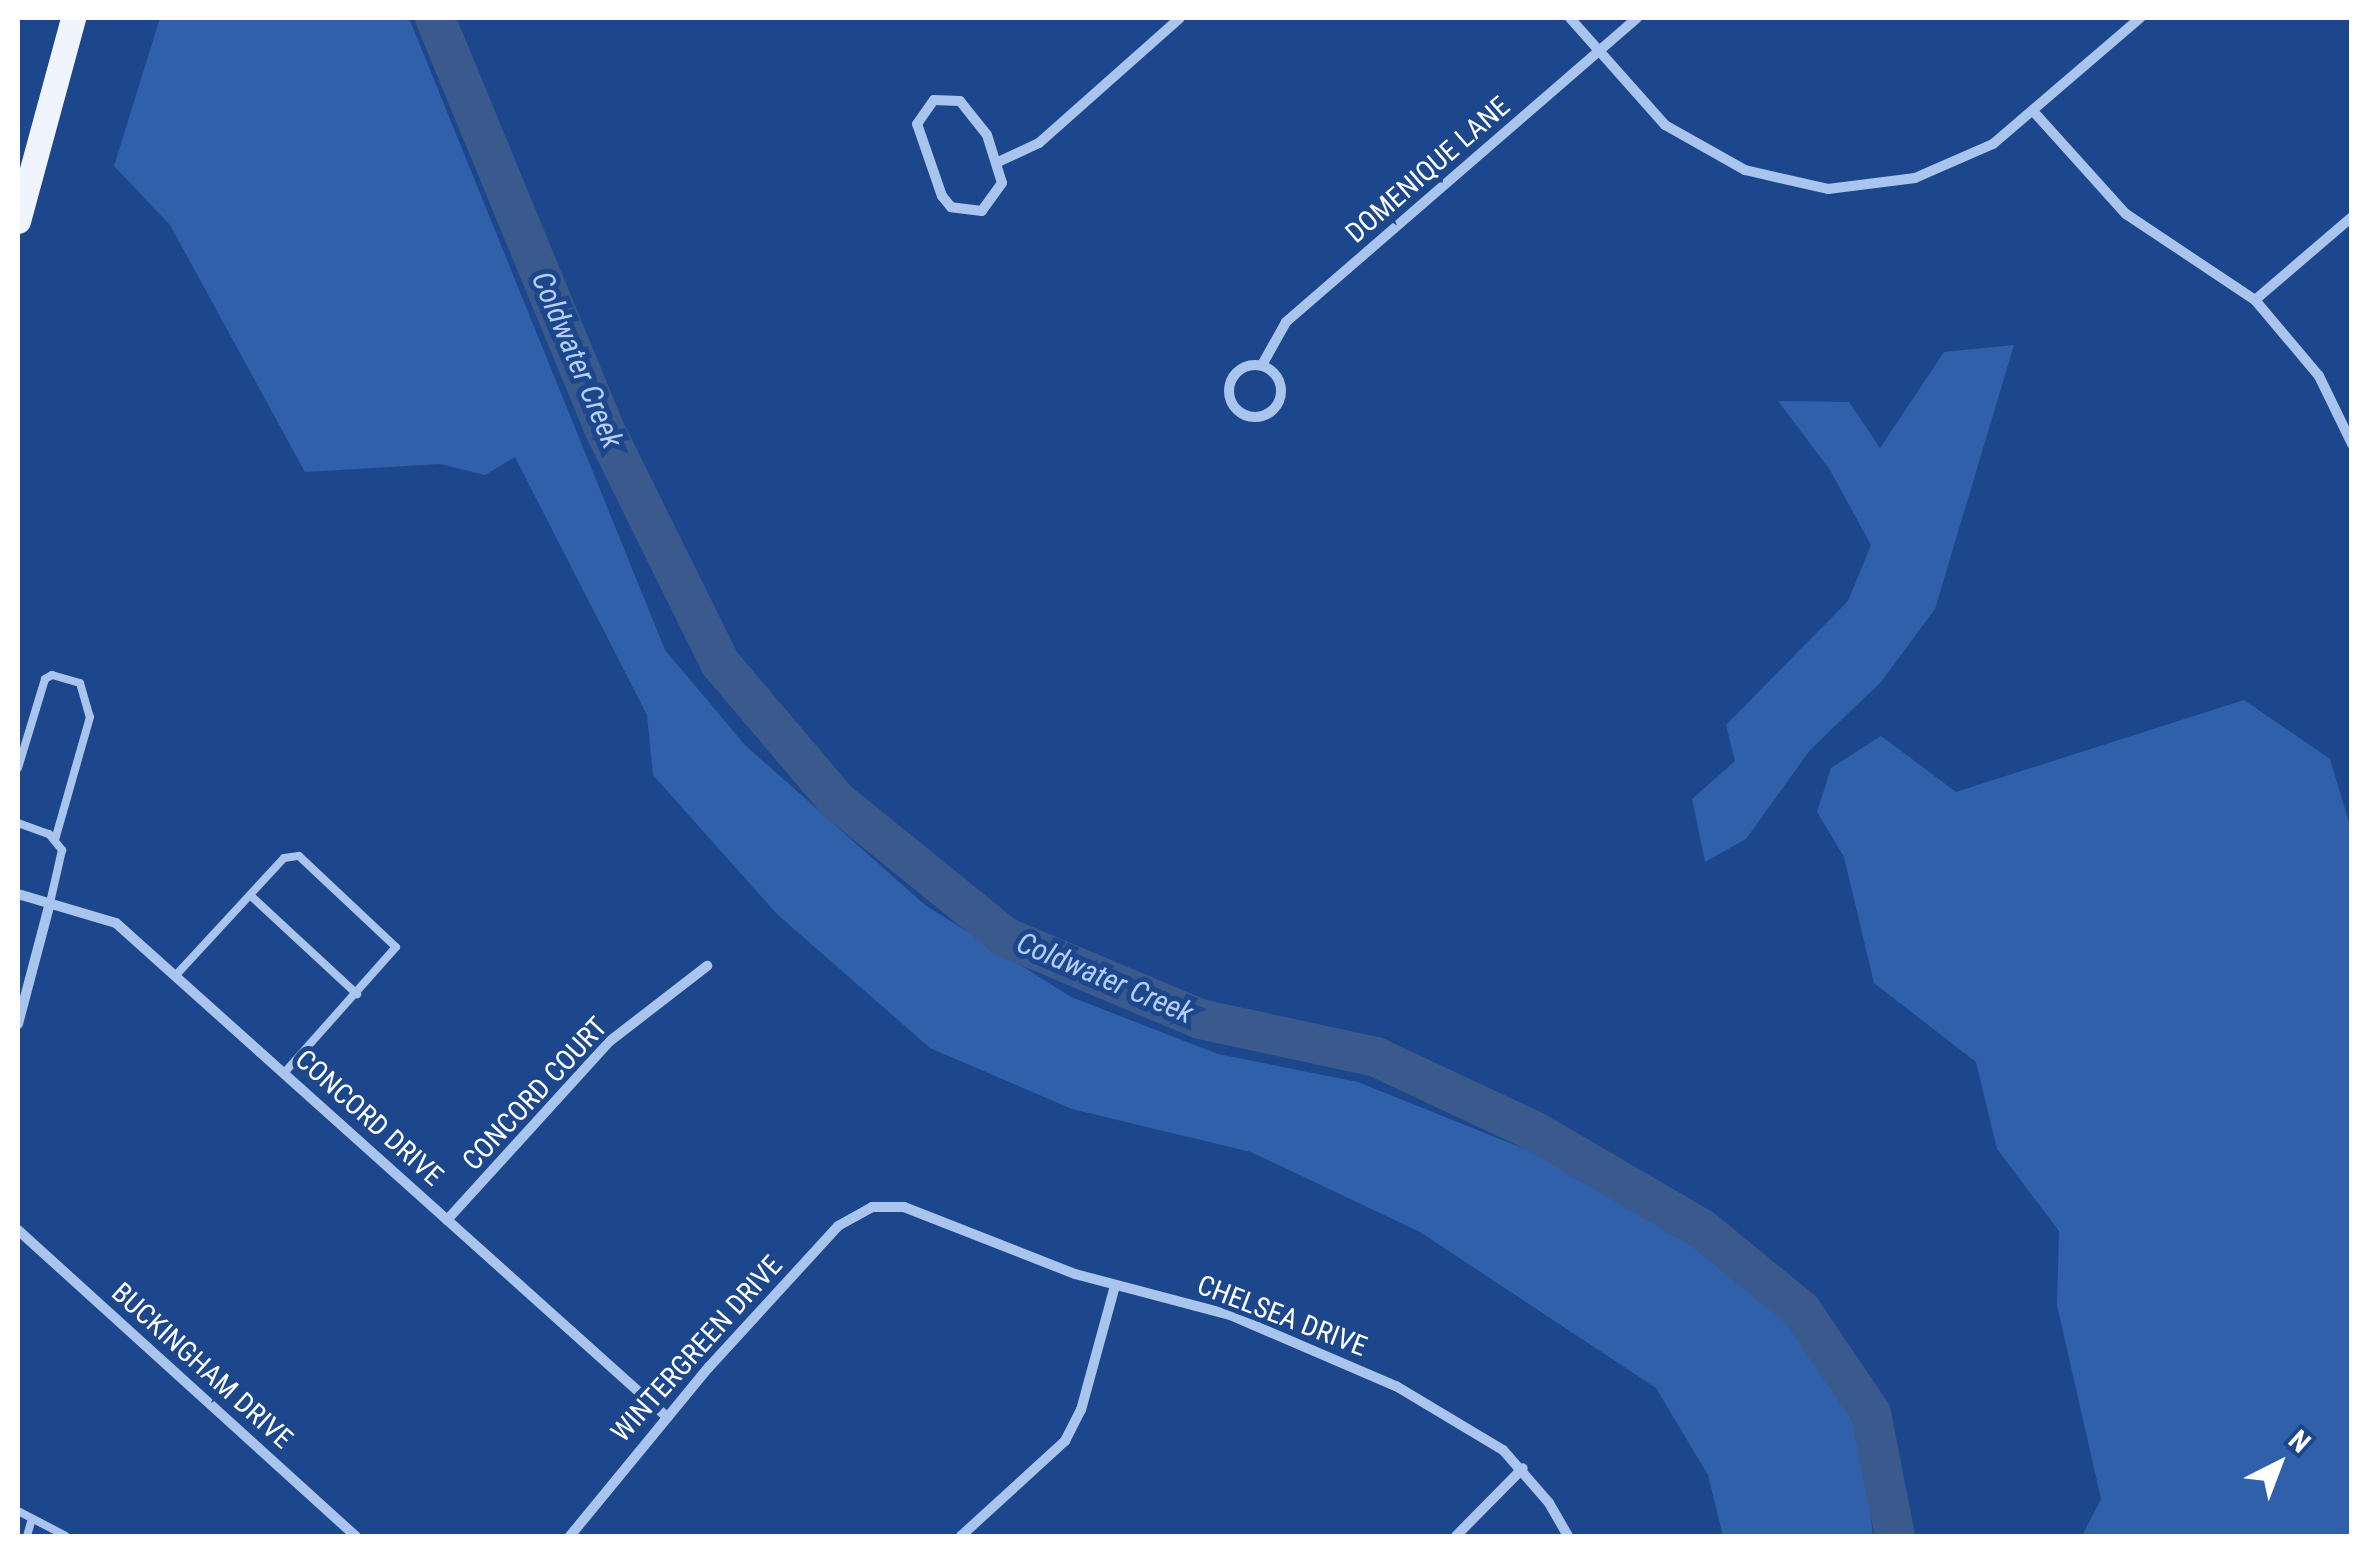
<!DOCTYPE html>
<html>
<head>
<meta charset="utf-8">
<style>
	body { margin:0 }
	#map { position:relative; width:2369px; height:1554px; overflow:hidden; background:#1d478c; font-family:"Roboto Condensed",sans-serif }
	div>[style] { position:absolute }
	[style*='--x'] { left:calc(var(--x)*1px); top:calc(var(--y)*1px); width:calc(var(--w)*1px); rotate:calc(var(--a)*1deg) }
	.green>* { inset:0; background:#3060aa }
	.river>* { height:40px; margin:-20px; padding:0 20px; transform-origin:20px; border-radius:20px; background:#3a598c }
	.lane>* { height:8px; margin:-4px; padding:0 4px; transform-origin:4px; border-radius:4px; background:#a9c4ed }
	.street>* { height:10px; margin:-5px; padding:0 5px; transform-origin:5px; border-radius:5px; background:#a9c4ed }
	.street>.ring { margin:-5px; padding:0; box-sizing:content-box; background:none; border:10px solid #a9c4ed; border-radius:50% }
	.primary>* { height:25px; margin:-12.5px; padding:0 12.5px; transform-origin:12.5px; border-radius:12.5px; background:#eff4ff }
	span { translate:-50% -50%; white-space:nowrap; text-align:center; line-height:1.15; -webkit-text-stroke:10px #1d478c; paint-order:stroke }
	.street-label { font-size:28px; color:#fff }
	.water-label { font-size:30px; color:#b5cef4; font-style:italic }
	.frame { position:absolute; inset:0; border:20px solid #fff; pointer-events:none }
	.north { position:absolute; left:2229px; top:1414px; width:100px; height:100px; -webkit-text-stroke:8px #1d478c; paint-order:stroke; rotate:42deg; font-size:28px; font-weight:700; line-height:40px; text-align:center; color:#fff }
	.north::after { content:''; display:block; margin:auto; width:35px; height:45px; background:#fff; clip-path:polygon(50% 0,100% 100%,50% 72%,0 100%) }
</style>
</head>
<body>
<div id="map">
	<div class="green">
		<div style="clip-path:polygon(160px 18px,409px 18px,665px 650px,745px 745px,925px 905px,1071px 997px,1218px 1054px,1358px 1082px,1547px 1158px,1667px 1216px,1769px 1287px,1817px 1344px,1861px 1429px,1873px 1536px,1723px 1536px,1708px 1475px,1656px 1388px,1420px 1232px,1251px 1152px,1072px 1109px,930px 1048px,777px 914px,653px 775px,647px 715px,515px 457px,485px 475px,440px 464px,305px 472px,170px 225px,114px 166px)"></div>
		<div style="clip-path:polygon(2014px 345px,1935px 609px,1881px 682px,1810px 750px,1746px 839px,1705px 862px,1692px 799px,1735px 761px,1726px 725px,1848px 601px,1871px 545px,1830px 470px,1778px 401px,1849px 402px,1880px 448px,1944px 352px)"></div>
		<div style="clip-path:polygon(2244px 700px,2330px 759px,2351px 829px,2351px 1536px,2082px 1536px,2101px 1499px,2057px 1305px,2059px 1231px,1997px 1149px,1976px 1062px,1874px 983px,1844px 857px,1817px 812px,1831px 768px,1881px 736px,1956px 792px)"></div>
	</div>
	<div class="river">
		<div style="--x:435;--y:18;--w:439;--a:67.6"></div>
		<div style="--x:602;--y:424;--w:267;--a:63.7"></div>
		<div style="--x:720;--y:663;--w:180;--a:49.7"></div>
		<div style="--x:836;--y:800;--w:218;--a:39"></div>
		<div style="--x:1005;--y:937;--w:212;--a:22.8"></div>
		<div style="--x:1200;--y:1019;--w:180;--a:12.2"></div>
		<div style="--x:1376;--y:1057;--w:174;--a:25.1"></div>
		<div style="--x:1534;--y:1131;--w:194;--a:30.3"></div>
		<div style="--x:1702;--y:1229;--w:128;--a:39.3"></div>
		<div style="--x:1801;--y:1310;--w:125;--a:55.8"></div>
		<div style="--x:1871;--y:1413;--w:125;--a:79"></div>
	</div>
	<div class="lane">
		<div style="--x:18;--y:768;--w:93;--a:-73.1"></div>
		<div style="--x:45;--y:679;--w:8;--a:-30"></div>
		<div style="--x:52;--y:675;--w:29;--a:16"></div>
		<div style="--x:80;--y:683;--w:35;--a:74"></div>
		<div style="--x:90;--y:717;--w:128;--a:105.9"></div>
		<div style="--x:18;--y:823;--w:33;--a:20"></div>
		<div style="--x:49;--y:834;--w:21;--a:51"></div>
		<div style="--x:62;--y:850;--w:54;--a:102.8"></div>
		<div style="--x:250;--y:895;--w:146;--a:42.8"></div>
		<div style="--x:176;--y:975;--w:159;--a:-47.3"></div>
		<div style="--x:284;--y:858;--w:15;--a:-8"></div>
		<div style="--x:299;--y:856;--w:133;--a:43.2"></div>
		<div style="--x:396;--y:947;--w:167;--a:131.6"></div>
		<div style="--x:18;--y:1511;--w:54;--a:27.5"></div>
		<div style="--x:27;--y:1536;--w:18;--a:-74"></div>
	</div>
	<div class="street">
		<div style="--x:1570;--y:18;--w:143;--a:48.4"></div>
		<div style="--x:1665;--y:125;--w:92;--a:29.4"></div>
		<div style="--x:1745;--y:170;--w:85;--a:12.9"></div>
		<div style="--x:1828;--y:189;--w:88;--a:-7.2"></div>
		<div style="--x:1915;--y:178;--w:85;--a:-23.6"></div>
		<div style="--x:1993;--y:144;--w:194;--a:-40.6"></div>
		<div style="--x:934;--y:100;--w:26;--a:2"></div>
		<div style="--x:960;--y:101;--w:43;--a:51.5"></div>
		<div style="--x:987;--y:135;--w:50;--a:72.6"></div>
		<div style="--x:1002;--y:183;--w:34;--a:126"></div>
		<div style="--x:982;--y:211;--w:31;--a:-173"></div>
		<div style="--x:951;--y:207;--w:14;--a:-129"></div>
		<div style="--x:942;--y:196;--w:76;--a:-109.1"></div>
		<div style="--x:917;--y:124;--w:29;--a:-55"></div>
		<div style="--x:2034;--y:112;--w:137;--a:48"></div>
		<div style="--x:2126;--y:214;--w:155;--a:33.7"></div>
		<div style="--x:2255;--y:300;--w:99;--a:49.9"></div>
		<div style="--x:2319;--y:376;--w:76;--a:64.1"></div>
		<div style="--x:998;--y:162;--w:45;--a:-24.9"></div>
		<div style="--x:1039;--y:143;--w:188;--a:-41.6"></div>
		<div style="--x:2255;--y:300;--w:128;--a:-40.6"></div>
		<div style="--x:1262;--y:365;--w:49;--a:-60.8"></div>
		<div style="--x:1286;--y:322;--w:464;--a:-40.9"></div>
		<div class="ring" style="left:1229px;top:365px;width:42px;height:42px"></div>
		<div style="--x:18;--y:894;--w:102;--a:16.5"></div>
		<div style="--x:116;--y:923;--w:740;--a:41.88"></div>
		<div style="--x:18;--y:1024;--w:125;--a:-75.2"></div>
		<div style="--x:447;--y:1220;--w:242;--a:-47.7"></div>
		<div style="--x:610;--y:1041;--w:123;--a:-37.7"></div>
		<div style="--x:18;--y:1230;--w:456;--a:42.2"></div>
		<div style="--x:570;--y:1536;--w:219;--a:-50.6"></div>
		<div style="--x:709;--y:1367;--w:191;--a:-47.5"></div>
		<div style="--x:838;--y:1226;--w:39;--a:-29"></div>
		<div style="--x:872;--y:1207;--w:32;--a:0"></div>
		<div style="--x:904;--y:1207;--w:184;--a:21.4"></div>
		<div style="--x:1075;--y:1274;--w:160;--a:14.8"></div>
		<div style="--x:1230;--y:1315;--w:181;--a:23.2"></div>
		<div style="--x:1396;--y:1386;--w:125;--a:30.9"></div>
		<div style="--x:1503;--y:1450;--w:70;--a:49"></div>
		<div style="--x:1549;--y:1503;--w:38;--a:60"></div>
		<div style="--x:961;--y:1536;--w:141;--a:-42.4"></div>
		<div style="--x:1065;--y:1441;--w:35;--a:-63"></div>
		<div style="--x:1081;--y:1410;--w:129;--a:-74.7"></div>
		<div style="--x:1456;--y:1536;--w:95;--a:-45.4"></div>
	</div>
	<div class="primary">
		<div style="--x:18;--y:221;--w:210;--a:-74.8"></div>
	</div>
	<div class="street-label">
		<span style="left:1428px;top:170px;rotate:-41deg">DOMENIQUE LANE</span>
		<span style="left:535px;top:1094px;rotate:-47deg">CONCORD COURT</span>
		<span style="left:369px;top:1118px;rotate:42deg">CONCORD DRIVE</span>
		<span style="left:1282px;top:1316px;rotate:21deg">CHELSEA DRIVE</span>
		<span style="left:697px;top:1349px;rotate:-48deg">WINTERGREEN DRIVE</span>
		<span style="left:202px;top:1366px;rotate:42deg">BUCKINGHAM DRIVE</span>
	</div>
	<div class="water-label">
		<span style="left:577px;top:360px;rotate:67deg">Coldwater Creek</span>
		<span style="left:1105px;top:978px;rotate:23deg">Coldwater Creek</span>
	</div>
	<div class="frame"></div>
	<div class="north">N</div>
</div>
</body>
</html>
